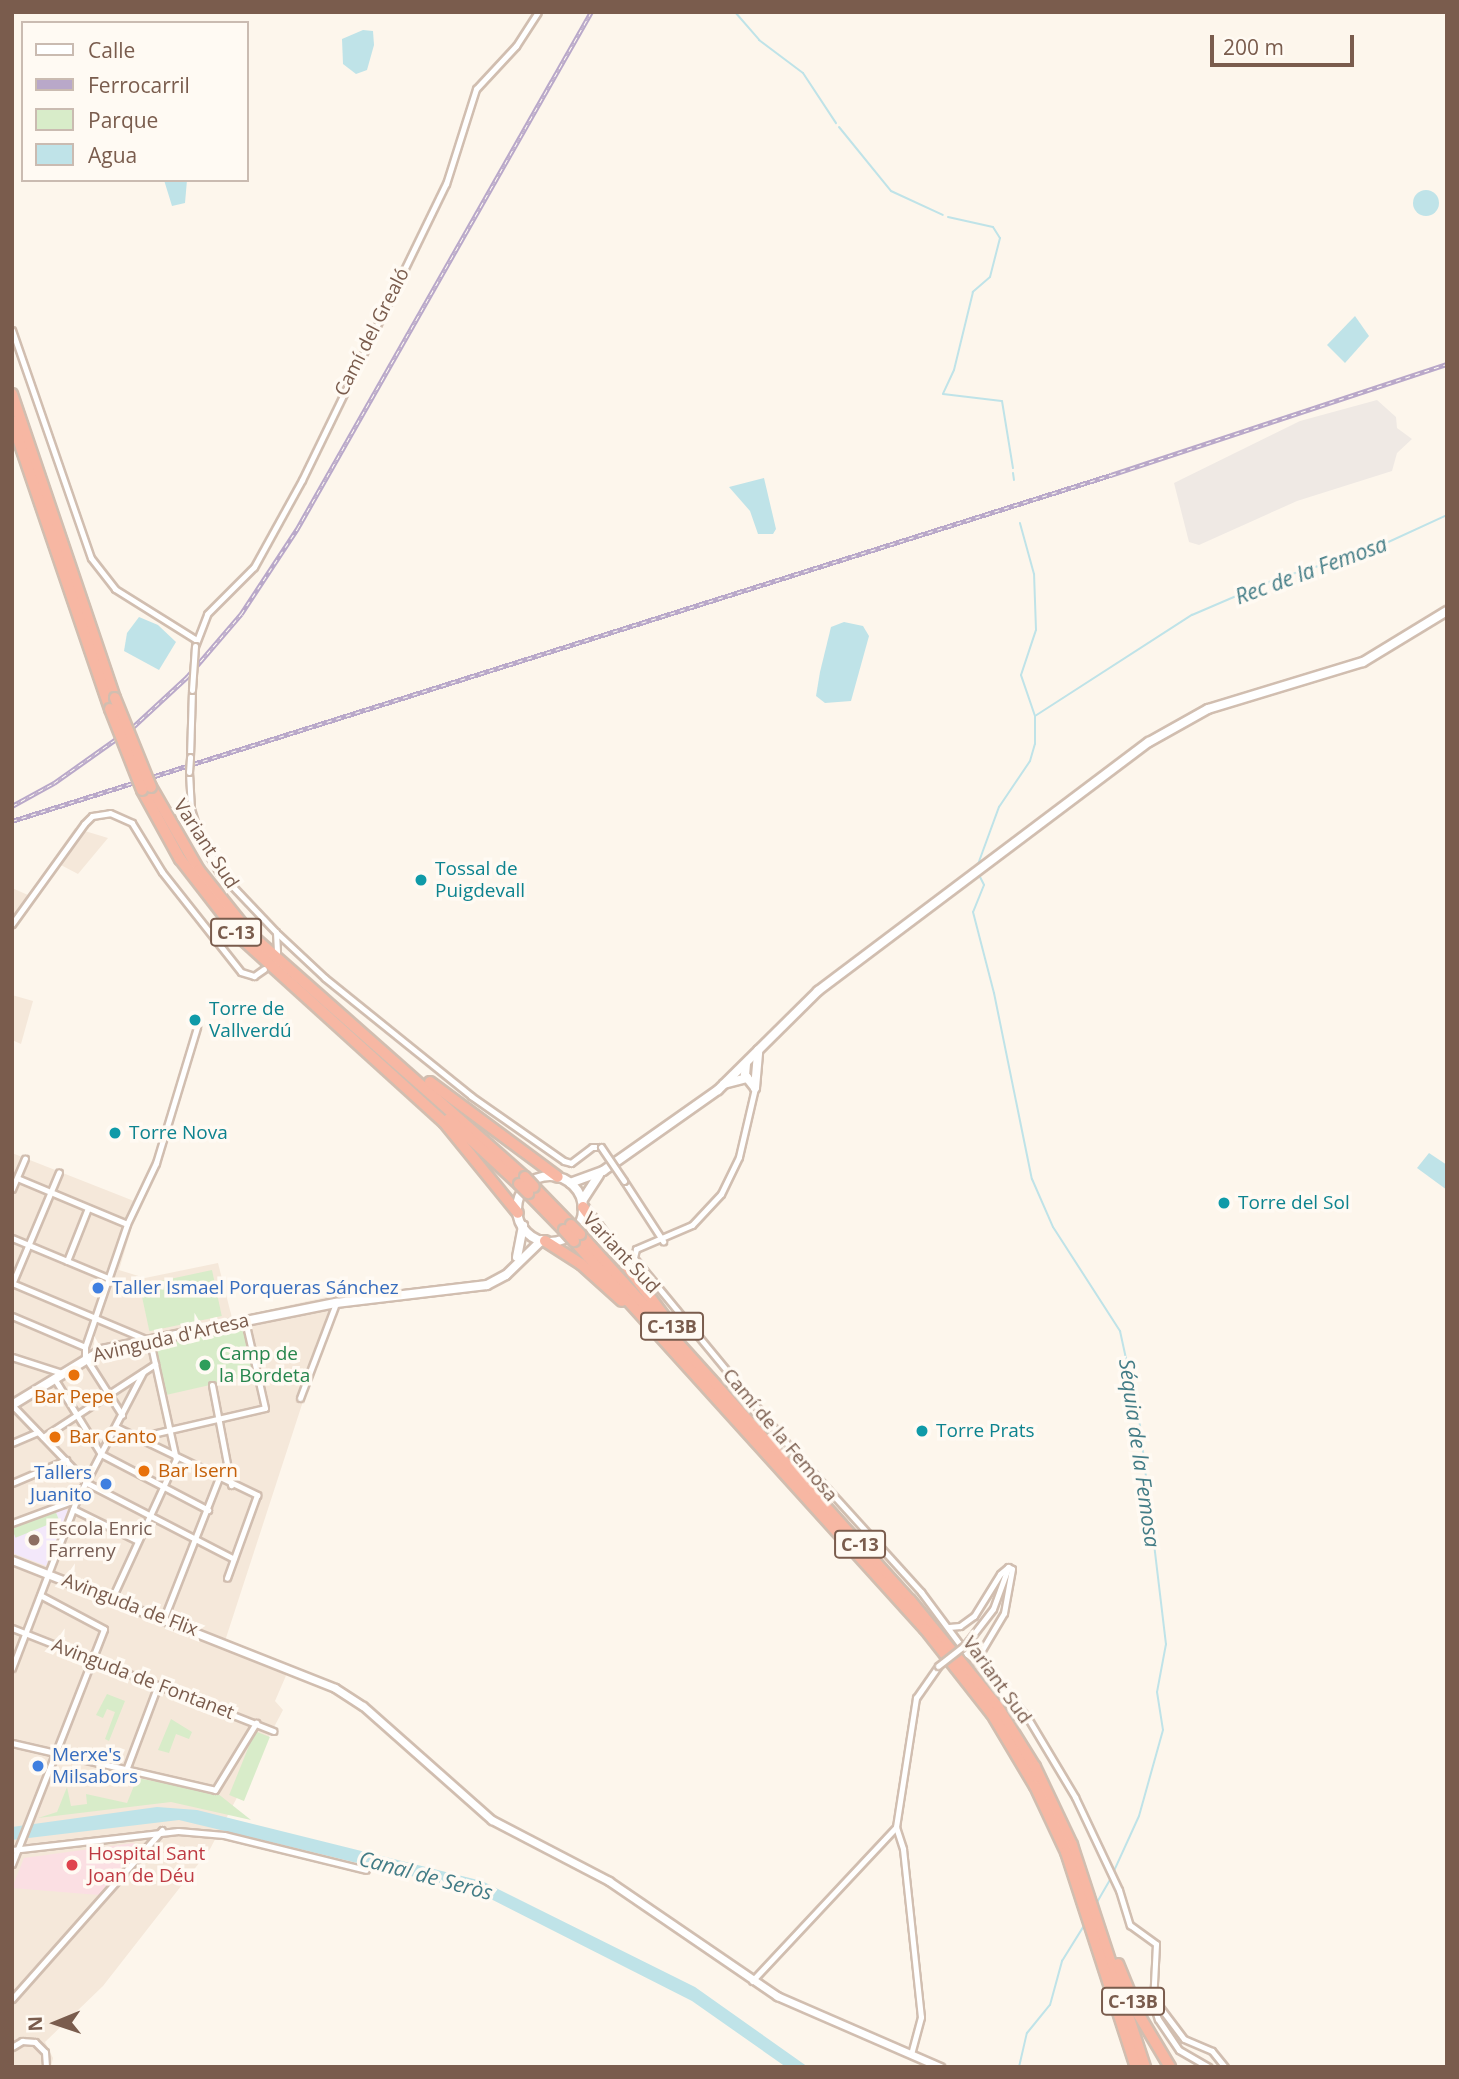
<!DOCTYPE html>
<html>
<head>
<meta charset="utf-8">
<style>
	body { margin:0 }
	#map { position:relative; width:1459px; height:2079px; overflow:hidden; background:#fdf6ec; font-family:"Open Sans",sans-serif }
	div>[style] { position:absolute }
	[style*='--x'] { left:calc(var(--x)*1px); top:calc(var(--y)*1px); width:calc(var(--w)*1px); rotate:calc(var(--a)*1deg) }
	.residential>* { inset:0; background:#f5e8da }
	.industrial>* { inset:0; background:#efe9e4 }
	.education>* { inset:0; background:#f3e8fa }
	.medical>* { inset:0; background:#fbdfe3 }
	.green>* { inset:0; background:#d8ecc9; transform-origin:0 0 }
	.water>* { inset:0; background:#bfe3e8 }
	.round { border-radius:50% }
	.stream>* { height:2px; margin:-1px; padding:0 1px; transform-origin:1px; border-radius:1px; background:#bfe3e8 }
	.roads { filter:drop-shadow(2px 0 #d1beb0) drop-shadow(-2px 0 #d1beb0) drop-shadow(0 2px #d1beb0) drop-shadow(0 -2px #d1beb0) }
	.minor>* { height:5px; margin:-2.5px; padding:0 2.5px; transform-origin:2.5px; border-radius:2.5px; background:#fff }
	.tertiary>* { height:7px; margin:-3.5px; padding:0 3.5px; transform-origin:3.5px; border-radius:3.5px; background:#fff }
	.secondary>* { height:8px; margin:-4px; padding:0 4px; transform-origin:4px; border-radius:4px; background:#fff }
	.secondary>.ring { margin:-4px; padding:0; box-sizing:content-box; background:none; border:8px solid #fff; border-radius:50% }
	.motorway>* { height:10px; margin:-5px; padding:0 5px; transform-origin:5px; border-radius:5px; background:#f7b7a3 }
	.rail>* { height:4.5px; margin-top:-2.25px; transform-origin:0; background:repeating-linear-gradient(90deg,#fffaf3 0 5px,#b9a8c9 0 10px); box-sizing:border-box; border-block:2px solid #b9a8c9 }
	.bridges { filter:drop-shadow(2px 0 #d1beb0) drop-shadow(-2px 0 #d1beb0) drop-shadow(0 2px #d1beb0) drop-shadow(0 -2px #d1beb0) }
	.minor-bridge>* { height:5px; margin:-2.5px; padding:0 2.5px; transform-origin:2.5px; border-radius:2.5px; background:#fff }
	.motorway-bridge>* { height:10px; margin:-5px; padding:0 5px; transform-origin:5px; border-radius:5px; background:#f7b7a3 }
	.dots>* { width:19px; height:19px; translate:-50% -50%; box-sizing:border-box; border:4px solid #fffaf3; border-radius:50% }
	span { translate:-50% -50%; white-space:nowrap; text-align:center; line-height:1.15; -webkit-text-stroke:7px #fffaf3; paint-order:stroke }
	.shield-label span { padding:2px 5px; background:#fffaf3; border:2px solid; border-radius:5px; -webkit-text-stroke-width:0 }
	.shield-label { font-size:18px; color:#7a5c4d; font-weight:700 }
	.street-label { font-size:19px; color:#7a5c4d }
	.culture-label { font-size:19px; color:#0d838f }
	.left { translate:0 -50%; text-align:left }
	.shop-label { font-size:19px; color:#366cbe }
	.right { translate:-100% -50%; text-align:right }
	.leisure-label { font-size:19px; color:#27864d }
	.food-label { font-size:19px; color:#c56008 }
	.education-label { font-size:19px; color:#785e54 }
	.health-label { font-size:19px; color:#be3a42 }
	.water-label { font-size:21px; color:#437c86; font-style:italic }
	.frame { position:absolute; inset:0; border:14px solid #7a5c4d; pointer-events:none }
	.legend { position:absolute; left:21px; top:21px; width:228px; height:161px; box-sizing:border-box; background:#fffaf3; border:2px solid #cabbb1; margin:0; padding:9px 12px; list-style:none; font-size:21px; color:#7a5c4d }
	.legend li { display:flex; align-items:center; gap:14px; height:35px }
	.legend b { width:35px; border:2px solid #cabbb1 }
	.north { position:absolute; left:21px; top:1988px; width:70px; height:70px; -webkit-text-stroke:5px #fffaf3; paint-order:stroke; rotate:268deg; font-size:19px; font-weight:700; line-height:28px; text-align:center; color:#7a5c4d }
	.north::after { content:''; display:block; margin:auto; width:24px; height:32px; background:#7a5c4d; clip-path:polygon(50% 0,100% 100%,50% 72%,0 100%) }
	.scale { position:absolute; left:1210px; top:35px; width:144px; height:32px; box-sizing:border-box; border:4px solid #7a5c4d; border-top:0; padding-left:9px; font-size:21px; line-height:24px; white-space:nowrap; color:#7a5c4d; -webkit-text-stroke:5px #fffaf3; paint-order:stroke }
</style>
</head>
<body>
<div id="map">
	<div class="residential">
		<div style="clip-path:polygon(75px 828px,108px 838px,78px 874px,59px 864px,12px 933px,12px 888px,28px 895px)"></div>
		<div style="clip-path:polygon(12px 995px,33px 1001px,21px 1044px,12px 1040px)"></div>
		<div style="clip-path:polygon(12px 1153px,139px 1203px,119px 1270px,145px 1278px,218px 1263px,232px 1318px,340px 1294px,342px 1302px,335px 1303px,225px 1641px,288px 1671px,275px 1701px,283px 1710px,210px 1849px,103px 1986px,45px 2042px,53px 2058px,51px 2067px,12px 2067px)"></div>
	</div>
	<div class="industrial">
		<div style="clip-path:polygon(1377px 400px,1396px 417px,1397px 428px,1412px 439px,1397px 453px,1392px 471px,1297px 501px,1199px 545px,1189px 542px,1174px 483px,1300px 421px)"></div>
	</div>
	<div class="education">
		<div style="clip-path:polygon(60px 1507px,68px 1510px,46px 1566px,12px 1553px,12px 1527px)"></div>
	</div>
	<div class="medical">
		<div style="clip-path:polygon(134px 1843px,135px 1850px,99px 1895px,12px 1888px,24px 1858px)"></div>
	</div>
	<div class="green">
		<div style="left:212px;top:1270px;width:47px;height:74px;rotate:78deg"></div>
		<div style="clip-path:polygon(242px 1325px,254px 1375px,166px 1395px,156px 1351px,162px 1342px)"></div>
		<div style="left:55px;top:1510px;width:11px;height:47px;rotate:68deg"></div>
		<div style="clip-path:polygon(107px 1694px,125px 1701px,109px 1741px,105px 1739px,115px 1712px,107px 1709px,103px 1718px,96px 1715px)"></div>
		<div style="clip-path:polygon(171px 1719px,192px 1732px,189px 1739px,176px 1734px,169px 1753px,158px 1750px)"></div>
		<div style="left:255px;top:1731px;width:16px;height:69px;rotate:22deg"></div>
		<div style="clip-path:polygon(137px 1778px,217px 1793px,251px 1820px,171px 1802px,38px 1818px,57px 1812px,67px 1787px,71px 1806px,87px 1804px,86px 1794px,127px 1803px)"></div>
	</div>
	<div class="water">
		<div style="clip-path:polygon(363px 30px,373px 31px,374px 45px,367px 70px,356px 74px,343px 64px,342px 39px)"></div>
		<div style="clip-path:polygon(164px 180px,187px 180px,185px 203px,172px 206px)"></div>
		<div class="round" style="left:1413px;top:190px;width:26px;height:26px"></div>
		<div style="clip-path:polygon(1355px 316px,1369px 336px,1345px 363px,1327px 345px)"></div>
		<div style="clip-path:polygon(764px 478px,776px 529px,773px 534px,758px 534px,750px 511px,729px 487px)"></div>
		<div style="clip-path:polygon(139px 617px,158px 625px,176px 642px,159px 670px,124px 651px,127px 633px)"></div>
		<div style="clip-path:polygon(844px 622px,863px 626px,869px 636px,851px 701px,825px 703px,816px 696px,820px 672px,831px 627px)"></div>
		<div style="clip-path:polygon(1429px 1153px,1447px 1165px,1447px 1190px,1417px 1168px)"></div>
		<div style="clip-path:polygon(157px 1807px,197px 1810px,482px 1881px,695px 1987px,808px 2067px,786px 2067px,692px 2001px,477px 1892px,179px 1820px,12px 1840px,12px 1827px)"></div>
	</div>
	<div class="stream">
		<div style="--x:735;--y:12;--w:37;--a:49"></div>
		<div style="--x:759;--y:40;--w:55;--a:36.9"></div>
		<div style="--x:803;--y:73;--w:60;--a:56.6"></div>
		<div style="--x:839;--y:127;--w:82;--a:50.9"></div>
		<div style="--x:891;--y:191;--w:57;--a:24.8"></div>
		<div style="--x:948;--y:217;--w:46;--a:12.5"></div>
		<div style="--x:993;--y:227;--w:13;--a:58"></div>
		<div style="--x:1000;--y:238;--w:40;--a:104.4"></div>
		<div style="--x:990;--y:277;--w:23;--a:139"></div>
		<div style="--x:973;--y:292;--w:80;--a:103.7"></div>
		<div style="--x:954;--y:370;--w:26;--a:115"></div>
		<div style="--x:943;--y:394;--w:59;--a:6.8"></div>
		<div style="--x:1002;--y:401;--w:68;--a:80.7"></div>
		<div style="--x:1013;--y:473;--w:7;--a:82"></div>
		<div style="--x:1035;--y:716;--w:187;--a:-32.8"></div>
		<div style="--x:1192;--y:615;--w:91;--a:-23.2"></div>
		<div style="--x:1276;--y:579;--w:99;--a:-17"></div>
		<div style="--x:1371;--y:550;--w:84;--a:-24.7"></div>
		<div style="--x:977;--y:867;--w:64;--a:-69.9"></div>
		<div style="--x:999;--y:807;--w:55;--a:-56"></div>
		<div style="--x:1030;--y:761;--w:18;--a:-74"></div>
		<div style="--x:1035;--y:744;--w:28;--a:-90"></div>
		<div style="--x:1035;--y:716;--w:43;--a:-108.9"></div>
		<div style="--x:1021;--y:675;--w:47;--a:-71.6"></div>
		<div style="--x:1036;--y:630;--w:56;--a:-92"></div>
		<div style="--x:1034;--y:574;--w:53;--a:-105.4"></div>
		<div style="--x:979;--y:875;--w:11;--a:63"></div>
		<div style="--x:984;--y:885;--w:29;--a:112"></div>
		<div style="--x:973;--y:912;--w:84;--a:75.5"></div>
		<div style="--x:994;--y:993;--w:190;--a:78.5"></div>
		<div style="--x:1032;--y:1179;--w:52;--a:66.4"></div>
		<div style="--x:1053;--y:1227;--w:124;--a:57.2"></div>
		<div style="--x:1120;--y:1331;--w:89;--a:77.7"></div>
		<div style="--x:1139;--y:1418;--w:228;--a:83.2"></div>
		<div style="--x:1166;--y:1644;--w:49;--a:100.6"></div>
		<div style="--x:1157;--y:1692;--w:38;--a:81"></div>
		<div style="--x:1163;--y:1730;--w:89;--a:105.6"></div>
		<div style="--x:1139;--y:1816;--w:63;--a:114.5"></div>
		<div style="--x:1096;--y:1904;--w:30;--a:-60"></div>
		<div style="--x:1019;--y:2067;--w:35;--a:-77"></div>
		<div style="--x:1027;--y:2033;--w:36;--a:-51"></div>
		<div style="--x:1050;--y:2005;--w:46;--a:-74.7"></div>
		<div style="--x:1062;--y:1961;--w:44;--a:-58.1"></div>
	</div>
	<div class="roads">
		<div class="minor">
			<div style="--x:12;--y:330;--w:241;--a:70.9"></div>
			<div style="--x:91;--y:558;--w:39;--a:52"></div>
			<div style="--x:115;--y:589;--w:94;--a:32"></div>
			<div style="--x:195;--y:646;--w:34;--a:-69"></div>
			<div style="--x:207;--y:614;--w:66;--a:-45"></div>
			<div style="--x:254;--y:567;--w:99;--a:-61.1"></div>
			<div style="--x:302;--y:480;--w:329;--a:-64.1"></div>
			<div style="--x:446;--y:184;--w:100;--a:-72.5"></div>
			<div style="--x:476;--y:89;--w:59;--a:-47.1"></div>
			<div style="--x:516;--y:46;--w:40;--a:-57.1"></div>
			<div style="--x:190;--y:757;--w:67;--a:-88.3"></div>
			<div style="--x:189;--y:772;--w:37;--a:87"></div>
			<div style="--x:191;--y:809;--w:37;--a:73"></div>
			<div style="--x:202;--y:844;--w:33;--a:59"></div>
			<div style="--x:219;--y:872;--w:83;--a:46.5"></div>
			<div style="--x:276;--y:932;--w:20;--a:87"></div>
			<div style="--x:12;--y:924;--w:123;--a:-54.2"></div>
			<div style="--x:84;--y:824;--w:11;--a:-45"></div>
			<div style="--x:92;--y:816;--w:18;--a:-9"></div>
			<div style="--x:110;--y:813;--w:24;--a:24"></div>
			<div style="--x:132;--y:823;--w:57;--a:58.5"></div>
			<div style="--x:162;--y:872;--w:127;--a:51.7"></div>
			<div style="--x:241;--y:972;--w:14;--a:17"></div>
			<div style="--x:254;--y:976;--w:12;--a:-35"></div>
			<div style="--x:278;--y:934;--w:64;--a:43.1"></div>
			<div style="--x:325;--y:978;--w:188;--a:38.9"></div>
			<div style="--x:471;--y:1096;--w:113;--a:35"></div>
			<div style="--x:564;--y:1161;--w:7;--a:16"></div>
			<div style="--x:571;--y:1163;--w:26;--a:-37"></div>
			<div style="--x:592;--y:1147;--w:9;--a:0"></div>
			<div style="--x:755;--y:1088;--w:71;--a:103.1"></div>
			<div style="--x:739;--y:1157;--w:41;--a:115.9"></div>
			<div style="--x:721;--y:1194;--w:42;--a:133.1"></div>
			<div style="--x:692;--y:1225;--w:61;--a:156.8"></div>
			<div style="--x:636;--y:1249;--w:9;--a:103"></div>
			<div style="--x:634;--y:1258;--w:253;--a:50.5"></div>
			<div style="--x:795;--y:1453;--w:188;--a:47.8"></div>
			<div style="--x:921;--y:1592;--w:77;--a:53.4"></div>
			<div style="--x:967;--y:1654;--w:35;--a:39"></div>
			<div style="--x:994;--y:1676;--w:56;--a:51.5"></div>
			<div style="--x:1029;--y:1720;--w:90;--a:59.1"></div>
			<div style="--x:1075;--y:1797;--w:103;--a:64.7"></div>
			<div style="--x:1119;--y:1890;--w:37;--a:73"></div>
			<div style="--x:1130;--y:1925;--w:32;--a:36"></div>
			<div style="--x:1156;--y:1944;--w:60;--a:92.9"></div>
			<div style="--x:1153;--y:2004;--w:16;--a:72"></div>
			<div style="--x:1158;--y:2019;--w:37;--a:56"></div>
			<div style="--x:1179;--y:2050;--w:34;--a:30"></div>
			<div style="--x:17;--y:1178;--w:119;--a:22.7"></div>
			<div style="--x:624;--y:1181;--w:72;--a:57"></div>
			<div style="--x:12;--y:1189;--w:33;--a:-67"></div>
			<div style="--x:12;--y:1238;--w:104;--a:22.6"></div>
			<div style="--x:67;--y:1261;--w:57;--a:-68.4"></div>
			<div style="--x:12;--y:1283;--w:150;--a:22.8"></div>
			<div style="--x:150;--y:1341;--w:121;--a:77.6"></div>
			<div style="--x:176;--y:1459;--w:153;--a:114.7"></div>
			<div style="--x:12;--y:1284;--w:121;--a:-67.2"></div>
			<div style="--x:12;--y:1316;--w:79;--a:23"></div>
			<div style="--x:12;--y:1357;--w:52;--a:17.7"></div>
			<div style="--x:54;--y:1378;--w:89;--a:58.3"></div>
			<div style="--x:101;--y:1454;--w:121;--a:27.6"></div>
			<div style="--x:212;--y:1385;--w:102;--a:79.2"></div>
			<div style="--x:300;--y:1398;--w:102;--a:-69.2"></div>
			<div style="--x:12;--y:1405;--w:108;--a:46.1"></div>
			<div style="--x:87;--y:1483;--w:165;--a:27.3"></div>
			<div style="--x:122;--y:1415;--w:69;--a:-122.5"></div>
			<div style="--x:85;--y:1357;--w:10;--a:-90"></div>
			<div style="--x:85;--y:1347;--w:130;--a:-71.1"></div>
			<div style="--x:127;--y:1224;--w:68;--a:-64.6"></div>
			<div style="--x:156;--y:1163;--w:142;--a:-73.2"></div>
			<div style="--x:116;--y:1427;--w:157;--a:25.7"></div>
			<div style="--x:257;--y:1495;--w:88;--a:109.9"></div>
			<div style="--x:43;--y:1437;--w:134;--a:-33.1"></div>
			<div style="--x:135;--y:1438;--w:133;--a:-13"></div>
			<div style="--x:265;--y:1408;--w:89;--a:-102.9"></div>
			<div style="--x:12;--y:1443;--w:28;--a:-23"></div>
			<div style="--x:12;--y:1483;--w:59;--a:-23.1"></div>
			<div style="--x:73;--y:1509;--w:72;--a:26.2"></div>
			<div style="--x:12;--y:1523;--w:69;--a:-20.3"></div>
			<div style="--x:164;--y:1618;--w:148;--a:-68.6"></div>
			<div style="--x:949;--y:1627;--w:11;--a:-5"></div>
			<div style="--x:960;--y:1626;--w:17;--a:-36"></div>
			<div style="--x:974;--y:1616;--w:49;--a:-58.2"></div>
			<div style="--x:1000;--y:1574;--w:11;--a:-41"></div>
			<div style="--x:1008;--y:1567;--w:4;--a:27"></div>
			<div style="--x:1012;--y:1569;--w:45;--a:100.3"></div>
			<div style="--x:1004;--y:1613;--w:55;--a:120.8"></div>
			<div style="--x:12;--y:1628;--w:281;--a:21.5"></div>
			<div style="--x:966;--y:1644;--w:44;--a:-52.4"></div>
			<div style="--x:993;--y:1609;--w:44;--a:-69.9"></div>
			<div style="--x:12;--y:1668;--w:181;--a:-69"></div>
			<div style="--x:77;--y:1499;--w:143;--a:-62.5"></div>
			<div style="--x:12;--y:1743;--w:208;--a:13"></div>
			<div style="--x:215;--y:1790;--w:79;--a:-58.5"></div>
			<div style="--x:126;--y:1770;--w:91;--a:-69.4"></div>
			<div style="--x:896;--y:1827;--w:23;--a:72"></div>
			<div style="--x:903;--y:1849;--w:169;--a:83.9"></div>
			<div style="--x:921;--y:2017;--w:38;--a:105"></div>
			<div style="--x:12;--y:1850;--w:167;--a:-6.5"></div>
			<div style="--x:178;--y:1831;--w:46;--a:5"></div>
			<div style="--x:224;--y:1835;--w:146;--a:13.8"></div>
			<div style="--x:12;--y:1864;--w:252;--a:-68.6"></div>
			<div style="--x:104;--y:1629;--w:72;--a:-152"></div>
			<div style="--x:752;--y:1981;--w:211;--a:-46.9"></div>
			<div style="--x:896;--y:1827;--w:131;--a:-81.2"></div>
			<div style="--x:916;--y:1698;--w:39;--a:-55"></div>
			<div style="--x:1153;--y:1998;--w:51;--a:52.9"></div>
			<div style="--x:1184;--y:2039;--w:30;--a:23"></div>
			<div style="--x:1212;--y:2051;--w:21;--a:51"></div>
			<div style="--x:12;--y:1999;--w:226;--a:-48.4"></div>
			<div style="--x:12;--y:2047;--w:12;--a:-31"></div>
			<div style="--x:22;--y:2041;--w:13;--a:4"></div>
			<div style="--x:35;--y:2042;--w:14;--a:45"></div>
			<div style="--x:45;--y:2052;--w:15;--a:86"></div>
		</div>
		<div class="tertiary">
			<div style="--x:12;--y:1560;--w:347;--a:21.6"></div>
			<div style="--x:335;--y:1688;--w:33;--a:33"></div>
			<div style="--x:363;--y:1706;--w:172;--a:41.5"></div>
			<div style="--x:492;--y:1820;--w:132;--a:27.5"></div>
			<div style="--x:609;--y:1881;--w:204;--a:34.4"></div>
			<div style="--x:777;--y:1996;--w:178;--a:23.5"></div>
		</div>
		<div class="secondary">
			<div style="--x:746;--y:1064;--w:11;--a:95"></div>
			<div style="--x:745;--y:1075;--w:16;--a:52"></div>
			<div style="--x:724;--y:1084;--w:24;--a:-15"></div>
			<div style="--x:755;--y:1088;--w:38;--a:-85"></div>
			<div class="ring" style="left:517px;top:1176px;width:58px;height:58px"></div>
			<div style="--x:570;--y:1183;--w:35;--a:-20"></div>
			<div style="--x:603;--y:1171;--w:141;--a:-35.2"></div>
			<div style="--x:718;--y:1090;--w:141;--a:-44.7"></div>
			<div style="--x:818;--y:991;--w:414;--a:-37"></div>
			<div style="--x:1149;--y:742;--w:68;--a:-29.2"></div>
			<div style="--x:1208;--y:709;--w:162;--a:-16.9"></div>
			<div style="--x:1363;--y:662;--w:98;--a:-31.3"></div>
			<div style="--x:582;--y:1201;--w:31;--a:-57"></div>
			<div style="--x:517;--y:1257;--w:32;--a:-79"></div>
			<div style="--x:12;--y:1405;--w:105;--a:-31.4"></div>
			<div style="--x:102;--y:1350;--w:239;--a:-11.4"></div>
			<div style="--x:336;--y:1303;--w:152;--a:-6.8"></div>
			<div style="--x:487;--y:1285;--w:21;--a:-28"></div>
			<div style="--x:506;--y:1275;--w:50;--a:-44.2"></div>
		</div>
		<div class="motorway">
			<div style="--x:12;--y:394;--w:321;--a:71.3"></div>
			<div style="--x:12;--y:421;--w:304;--a:71.2"></div>
			<div style="--x:151;--y:787;--w:96;--a:60"></div>
			<div style="--x:199;--y:870;--w:82;--a:51.4"></div>
			<div style="--x:250;--y:934;--w:367;--a:41.5"></div>
			<div style="--x:142;--y:790;--w:79;--a:61.2"></div>
			<div style="--x:180;--y:859;--w:101;--a:52.2"></div>
			<div style="--x:242;--y:939;--w:273;--a:42.2"></div>
			<div style="--x:444;--y:1122;--w:117;--a:50.9"></div>
			<div style="--x:430;--y:1082;--w:159;--a:36.6"></div>
			<div style="--x:449;--y:1119;--w:96;--a:42.9"></div>
			<div style="--x:534;--y:1187;--w:53;--a:45.8"></div>
			<div style="--x:528;--y:1193;--w:52;--a:45.8"></div>
			<div style="--x:583;--y:1207;--w:146;--a:53.4"></div>
			<div style="--x:580;--y:1234;--w:493;--a:48"></div>
			<div style="--x:910;--y:1600;--w:137;--a:50.6"></div>
			<div style="--x:997;--y:1706;--w:72;--a:58.1"></div>
			<div style="--x:1035;--y:1767;--w:86;--a:64.6"></div>
			<div style="--x:1072;--y:1845;--w:234;--a:71.8"></div>
			<div style="--x:545;--y:1241;--w:43;--a:32.6"></div>
			<div style="--x:581;--y:1264;--w:55;--a:42.1"></div>
			<div style="--x:574;--y:1241;--w:523;--a:47.87"></div>
			<div style="--x:925;--y:1629;--w:108;--a:51.8"></div>
			<div style="--x:992;--y:1714;--w:84;--a:59.2"></div>
			<div style="--x:1035;--y:1786;--w:73;--a:64.8"></div>
			<div style="--x:1066;--y:1852;--w:226;--a:72"></div>
			<div style="--x:1118;--y:1964;--w:55;--a:67.6"></div>
			<div style="--x:1139;--y:2015;--w:61;--a:59.2"></div>
		</div>
	</div>
	<div class="rail">
		<div style="--x:12;--y:806;--w:48;--a:-28.7"></div>
		<div style="--x:54;--y:783;--w:97;--a:-35.3"></div>
		<div style="--x:133;--y:727;--w:74;--a:-42.8"></div>
		<div style="--x:187;--y:677;--w:83;--a:-49.4"></div>
		<div style="--x:241;--y:614;--w:102;--a:-56.6"></div>
		<div style="--x:297;--y:529;--w:595;--a:-60.37"></div>
		<div style="--x:12;--y:821;--w:1152;--a:-17.48"></div>
		<div style="--x:1111;--y:475;--w:354;--a:-18.3"></div>
	</div>
	<div class="bridges">
		<div class="minor-bridge">
			<div style="--x:192;--y:690;--w:44;--a:-86.1"></div>
			<div style="--x:189;--y:772;--w:15;--a:-86"></div>
			<div style="--x:601;--y:1147;--w:41;--a:55.9"></div>
			<div style="--x:938;--y:1666;--w:36;--a:-38"></div>
		</div>
		<div class="motorway-bridge">
			<div style="--x:115;--y:698;--w:96;--a:68"></div>
			<div style="--x:110;--y:709;--w:87;--a:68.4"></div>
			<div style="--x:525;--y:1177;--w:13;--a:48"></div>
			<div style="--x:519;--y:1184;--w:13;--a:45"></div>
			<div style="--x:571;--y:1225;--w:13;--a:45"></div>
			<div style="--x:564;--y:1230;--w:15;--a:48"></div>
		</div>
	</div>
	<div class="dots">
		<div style="left:421px;top:880px;background:#0f9aa8"></div>
		<div style="left:195px;top:1020px;background:#0f9aa8"></div>
		<div style="left:115px;top:1133px;background:#0f9aa8"></div>
		<div style="left:1224px;top:1203px;background:#0f9aa8"></div>
		<div style="left:98px;top:1288px;background:#3f7fe0"></div>
		<div style="left:205px;top:1365px;background:#2e9e5b"></div>
		<div style="left:74px;top:1375px;background:#e8710a"></div>
		<div style="left:922px;top:1431px;background:#0f9aa8"></div>
		<div style="left:55px;top:1437px;background:#e8710a"></div>
		<div style="left:144px;top:1471px;background:#e8710a"></div>
		<div style="left:106px;top:1484px;background:#3f7fe0"></div>
		<div style="left:34px;top:1540px;background:#8d6e63"></div>
		<div style="left:38px;top:1766px;background:#3f7fe0"></div>
		<div style="left:72px;top:1865px;background:#e0444e"></div>
	</div>
	<div class="shield-label">
		<span style="left:236px;top:932px">C-13</span>
		<span style="left:672px;top:1326px">C-13B</span>
		<span style="left:860px;top:1544px">C-13</span>
		<span style="left:1133px;top:2001px">C-13B</span>
	</div>
	<div class="street-label">
		<span style="left:372px;top:332px;rotate:-63deg">Camí del Grealó</span>
		<span style="left:206px;top:844px;rotate:57deg">Variant Sud</span>
		<span style="left:621px;top:1253px;rotate:47deg">Variant Sud</span>
		<span style="left:171px;top:1338px;rotate:-13deg">Avinguda d'Artesa</span>
		<span style="left:780px;top:1435px;rotate:50deg">Camí de la Femosa</span>
		<span style="left:130px;top:1605px;rotate:21deg">Avinguda de Flix</span>
		<span style="left:143px;top:1679px;rotate:21deg">Avinguda de Fontanet</span>
		<span style="left:997px;top:1680px;rotate:54deg">Variant Sud</span>
	</div>
	<div class="culture-label">
		<span class="left" style="left:435px;top:880px">Tossal de<br>Puigdevall</span>
		<span class="left" style="left:209px;top:1020px">Torre de<br>Vallverdú</span>
		<span class="left" style="left:129px;top:1133px">Torre Nova</span>
		<span class="left" style="left:1238px;top:1203px">Torre del Sol</span>
		<span class="left" style="left:936px;top:1431px">Torre Prats</span>
	</div>
	<div class="shop-label">
		<span class="left" style="left:112px;top:1288px">Taller Ismael Porqueras Sánchez</span>
		<span class="right" style="left:92px;top:1484px">Tallers<br>Juanito</span>
		<span class="left" style="left:52px;top:1766px">Merxe's<br>Milsabors</span>
	</div>
	<div class="leisure-label">
		<span class="left" style="left:219px;top:1365px">Camp de<br>la Bordeta</span>
	</div>
	<div class="food-label">
		<span style="left:74px;top:1397px">Bar Pepe</span>
		<span class="left" style="left:69px;top:1437px">Bar Canto</span>
		<span class="left" style="left:158px;top:1471px">Bar Isern</span>
	</div>
	<div class="education-label">
		<span class="left" style="left:48px;top:1540px">Escola Enric<br>Farreny</span>
	</div>
	<div class="health-label">
		<span class="left" style="left:88px;top:1865px">Hospital Sant<br>Joan de Déu</span>
	</div>
	<div class="water-label">
		<span style="left:1311px;top:570px;rotate:-20deg">Rec de la Femosa</span>
		<span style="left:1140px;top:1453px;rotate:82deg">Séquia de la Femosa</span>
		<span style="left:426px;top:1875px;rotate:15deg">Canal de Seròs</span>
	</div>
	<div class="frame"></div>
	<ul class="legend">
	<li><b style="height:9px;background:#fff"></b>Calle</li>
	<li><b style="height:9px;background:#b9a8c9"></b>Ferrocarril</li>
	<li><b style="height:19px;background:#d8ecc9"></b>Parque</li>
	<li><b style="height:19px;background:#bfe3e8"></b>Agua</li>
	</ul>
	<div class="north">N</div>
	<div class="scale">200 m</div>
</div>
</body>
</html>
